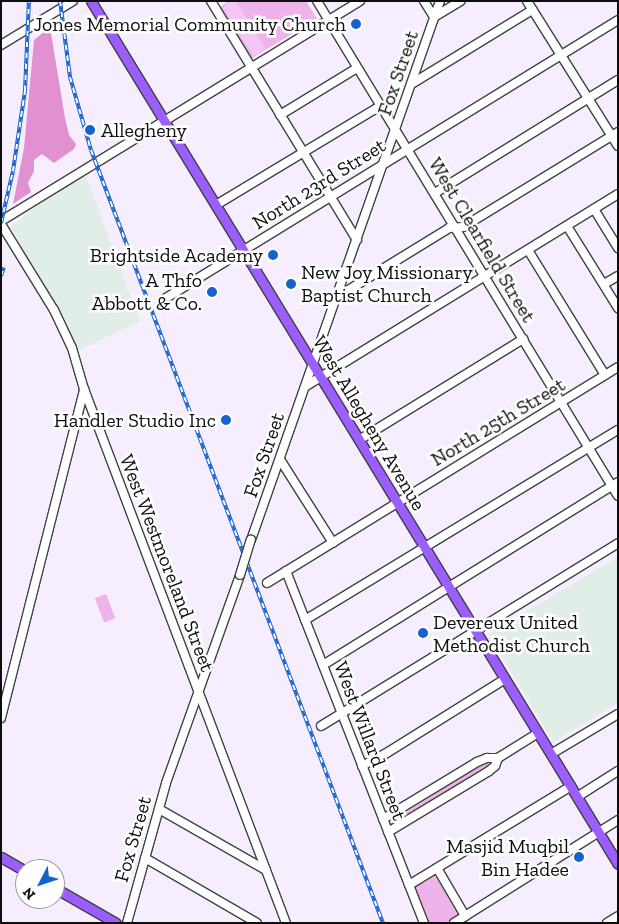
<!DOCTYPE html>
<html>
<head>
<meta charset="utf-8">
<style>
	body { margin:0 }
	#map { position:relative; width:619px; height:924px; overflow:hidden; background:#f6eeff; font-family:"Zilla Slab",serif }
	div>[style] { position:absolute }
	[style*='--x'] { left:calc(var(--x)*1px); top:calc(var(--y)*1px); width:calc(var(--w)*1px); rotate:calc(var(--a)*1deg) }
	.industrial>* { inset:0; background:#e1ede7 }
	.green>* { inset:0; background:#eeb3e8; transform-origin:0 0 }
	.forest>* { inset:0; background:#e191d2 }
	.pitch>* { inset:0; background:#f3c6f4 }
	.roads { filter:drop-shadow(1px 0 #414141) drop-shadow(-1px 0 #414141) drop-shadow(0 1px #414141) drop-shadow(0 -1px #414141) }
	.minor>* { height:8px; margin:-4px; padding:0 4px; transform-origin:4px; border-radius:4px; background:#fff }
	.major>* { height:9px; margin:-4.5px; padding:0 4.5px; transform-origin:4.5px; border-radius:4.5px; background:#9d5eff }
	.rail>* { height:4px; margin-top:-2px; transform-origin:0; background:repeating-linear-gradient(90deg,#fff 0 5.5px,#1662cd 0 11px); box-sizing:border-box; border-block:1px solid #1662cd }
	.bridges { filter:drop-shadow(1px 0 #414141) drop-shadow(-1px 0 #414141) drop-shadow(0 1px #414141) drop-shadow(0 -1px #414141) }
	.minor-bridge>* { height:8px; margin:-4px; padding:0 4px; transform-origin:4px; border-radius:4px; background:#fff }
	.dots>* { width:14px; height:14px; translate:-50% -50%; box-sizing:border-box; border:2px solid #fff; border-radius:50% }
	span { translate:-50% -50%; white-space:nowrap; text-align:center; line-height:1.15; -webkit-text-stroke:5px #fff; paint-order:stroke }
	.poi-label { font-size:20px; color:#0e0e0e }
	.right { translate:-100% -50%; text-align:right }
	.left { translate:0 -50%; text-align:left }
	.street-label { font-size:20px; color:#0e0e0e }
	.frame { position:absolute; inset:0; border:2px solid #0e0e0e; pointer-events:none }
	.north { position:absolute; left:15px; top:859px; width:50px; height:50px; box-sizing:border-box; background:#fff; border:1px solid #9f9f9f; border-radius:50%; rotate:229deg; font-size:14px; font-weight:700; line-height:20px; text-align:center; color:#0e0e0e }
	.north::after { content:''; display:block; margin:auto; width:18px; height:22px; background:#1662cd; clip-path:polygon(50% 0,100% 100%,50% 72%,0 100%) }
</style>
</head>
<body>
<div id="map">
	<div class="industrial">
		<div style="clip-path:polygon(86px 176px,140px 321px,77px 351px,11px 227px,47px 197px)"></div>
		<div style="clip-path:polygon(618px 557px,618px 703px,553px 742px,489px 634px)"></div>
	</div>
	<div class="green">
		<div style="clip-path:polygon(229px 1px,306px 1px,317px 19px,252px 58px,220px 7px)"></div>
		<div style="left:106px;top:594px;width:26px;height:12px;rotate:69deg"></div>
		<div style="clip-path:polygon(485px 762px,491px 762px,489px 768px,395px 826px,391px 825px,392px 821px)"></div>
		<div style="clip-path:polygon(434px 874px,459px 915px,446px 923px,427px 923px,413px 887px)"></div>
	</div>
	<div class="forest">
		<div style="clip-path:polygon(50px 27px,65px 118px,69px 135px,76px 144px,74px 149px,54px 163px,42px 154px,34px 160px,34px 171px,28px 183px,31px 192px,13px 204px,24px 148px,34px 40px)"></div>
	</div>
	<div class="pitch">
		<div style="clip-path:polygon(231px 1px,236px 1px,250px 24px,240px 31px,250px 24px,266px 49px,253px 56px,223px 7px)"></div>
	</div>
	<div class="roads">
		<div class="minor">
			<div style="--x:211;--y:1;--w:280;--a:58.6"></div>
			<div style="--x:317;--y:1;--w:579;--a:58.7"></div>
			<div style="--x:424;--y:1;--w:19;--a:58"></div>
			<div style="--x:434;--y:17;--w:31;--a:-31"></div>
			<div style="--x:527;--y:1;--w:171;--a:57.9"></div>
			<div style="--x:1;--y:45;--w:84;--a:-31.4"></div>
			<div style="--x:413;--y:83;--w:140;--a:-31.5"></div>
			<div style="--x:280;--y:115;--w:90;--a:-31.4"></div>
			<div style="--x:435;--y:193;--w:215;--a:-31.7"></div>
			<div style="--x:216;--y:205;--w:192;--a:-31.1"></div>
			<div style="--x:594;--y:209;--w:46;--a:58.4"></div>
			<div style="--x:1;--y:221;--w:421;--a:-31.5"></div>
			<div style="--x:1;--y:224;--w:101;--a:58.4"></div>
			<div style="--x:54;--y:310;--w:42;--a:64.7"></div>
			<div style="--x:72;--y:348;--w:43;--a:73.7"></div>
			<div style="--x:84;--y:389;--w:571;--a:69.28"></div>
			<div style="--x:567;--y:226;--w:97;--a:58.1"></div>
			<div style="--x:528;--y:250;--w:147;--a:58.4"></div>
			<div style="--x:604;--y:284;--w:16;--a:-30"></div>
			<div style="--x:337;--y:297;--w:132;--a:-31.6"></div>
			<div style="--x:449;--y:228;--w:14;--a:-4"></div>
			<div style="--x:463;--y:227;--w:182;--a:-31.5"></div>
			<div style="--x:166;--y:298;--w:531;--a:-31.59"></div>
			<div style="--x:306;--y:386;--w:366;--a:-31.6"></div>
			<div style="--x:359;--y:440;--w:193;--a:-31.6"></div>
			<div style="--x:281;--y:461;--w:97;--a:57.6"></div>
			<div style="--x:251;--y:540;--w:571;--a:-70.68"></div>
			<div style="--x:286;--y:571;--w:378;--a:68.6"></div>
			<div style="--x:267;--y:583;--w:412;--a:-31.6"></div>
			<div style="--x:305;--y:620;--w:366;--a:-31.3"></div>
			<div style="--x:323;--y:665;--w:347;--a:-31.8"></div>
			<div style="--x:1;--y:718;--w:339;--a:-75.8"></div>
			<div style="--x:321;--y:726;--w:349;--a:-31.6"></div>
			<div style="--x:551;--y:754;--w:78;--a:-30.8"></div>
			<div style="--x:362;--y:766;--w:26;--a:-28"></div>
			<div style="--x:385;--y:754;--w:142;--a:-32"></div>
			<div style="--x:577;--y:797;--w:49;--a:-32.4"></div>
			<div style="--x:159;--y:809;--w:123;--a:29.7"></div>
			<div style="--x:383;--y:819;--w:110;--a:-31.2"></div>
			<div style="--x:477;--y:762;--w:11;--a:-22"></div>
			<div style="--x:487;--y:758;--w:11;--a:0"></div>
			<div style="--x:498;--y:758;--w:47;--a:-32"></div>
			<div style="--x:388;--y:832;--w:118;--a:-31.1"></div>
			<div style="--x:489;--y:771;--w:8;--a:-40"></div>
			<div style="--x:495;--y:766;--w:9;--a:-69"></div>
			<div style="--x:145;--y:858;--w:129;--a:30.1"></div>
			<div style="--x:437;--y:868;--w:56;--a:59.7"></div>
			<div style="--x:409;--y:885;--w:190;--a:-31.4"></div>
			<div style="--x:127;--y:923;--w:145;--a:-74.4"></div>
			<div style="--x:166;--y:783;--w:221;--a:-70.4"></div>
			<div style="--x:454;--y:923;--w:194;--a:-32.1"></div>
			<div style="--x:607;--y:923;--w:13;--a:-32"></div>
		</div>
		<div class="major">
			<div style="--x:91;--y:1;--w:1011;--a:58.59"></div>
			<div style="--x:1;--y:857;--w:28;--a:30"></div>
			<div style="--x:55;--y:888;--w:70;--a:29.8"></div>
		</div>
	</div>
	<div class="rail">
		<div style="--x:60;--y:1;--w:77;--a:82.5"></div>
		<div style="--x:70;--y:77;--w:76;--a:74"></div>
		<div style="--x:91;--y:150;--w:826;--a:69.31"></div>
		<div style="--x:1;--y:223;--w:53;--a:-77"></div>
		<div style="--x:13;--y:171;--w:81;--a:-81.5"></div>
		<div style="--x:25;--y:91;--w:90;--a:-87.5"></div>
		<div style="--x:1;--y:276;--w:9;--a:-72"></div>
	</div>
	<div class="bridges">
		<div class="minor-bridge">
			<div style="--x:240;--y:575;--w:37;--a:-73"></div>
		</div>
	</div>
	<div class="dots">
		<div style="left:356px;top:24px;background:#1662cd"></div>
		<div style="left:90px;top:130px;background:#1662cd"></div>
		<div style="left:273px;top:255px;background:#1662cd"></div>
		<div style="left:291px;top:284px;background:#1662cd"></div>
		<div style="left:212px;top:292px;background:#1662cd"></div>
		<div style="left:226px;top:420px;background:#1662cd"></div>
		<div style="left:423px;top:633px;background:#1662cd"></div>
		<div style="left:579px;top:857px;background:#1662cd"></div>
	</div>
	<div class="poi-label">
		<span class="right" style="left:346px;top:24px">Jones Memorial Community Church</span>
		<span class="left" style="left:101px;top:130px">Allegheny</span>
		<span class="right" style="left:263px;top:255px">Brightside Academy</span>
		<span class="left" style="left:301px;top:284px">New Joy Missionary<br>Baptist Church</span>
		<span class="right" style="left:202px;top:292px">A Thfo<br>Abbott &amp; Co.</span>
		<span class="right" style="left:216px;top:420px">Handler Studio Inc</span>
		<span class="left" style="left:433px;top:634px">Devereux United<br>Methodist Church</span>
		<span class="right" style="left:569px;top:858px">Masjid Muqbil<br>Bin Hadee</span>
	</div>
	<div class="street-label">
		<span style="left:398px;top:73px;rotate:-71deg">Fox Street</span>
		<span style="left:319px;top:184px;rotate:-32deg">North 23rd Street</span>
		<span style="left:482px;top:240px;rotate:59deg">West Clearfield Street</span>
		<span style="left:498px;top:422px;rotate:-31deg">North 25th Street</span>
		<span style="left:369px;top:423px;rotate:59deg">West Allegheny Avenue</span>
		<span style="left:264px;top:455px;rotate:-71deg">Fox Street</span>
		<span style="left:167px;top:563px;rotate:69deg">West Westmoreland Street</span>
		<span style="left:370px;top:741px;rotate:69deg">West Willard Street</span>
		<span style="left:133px;top:839px;rotate:-74deg">Fox Street</span>
	</div>
	<div class="frame"></div>
	<div class="north">N</div>
</div>
</body>
</html>
